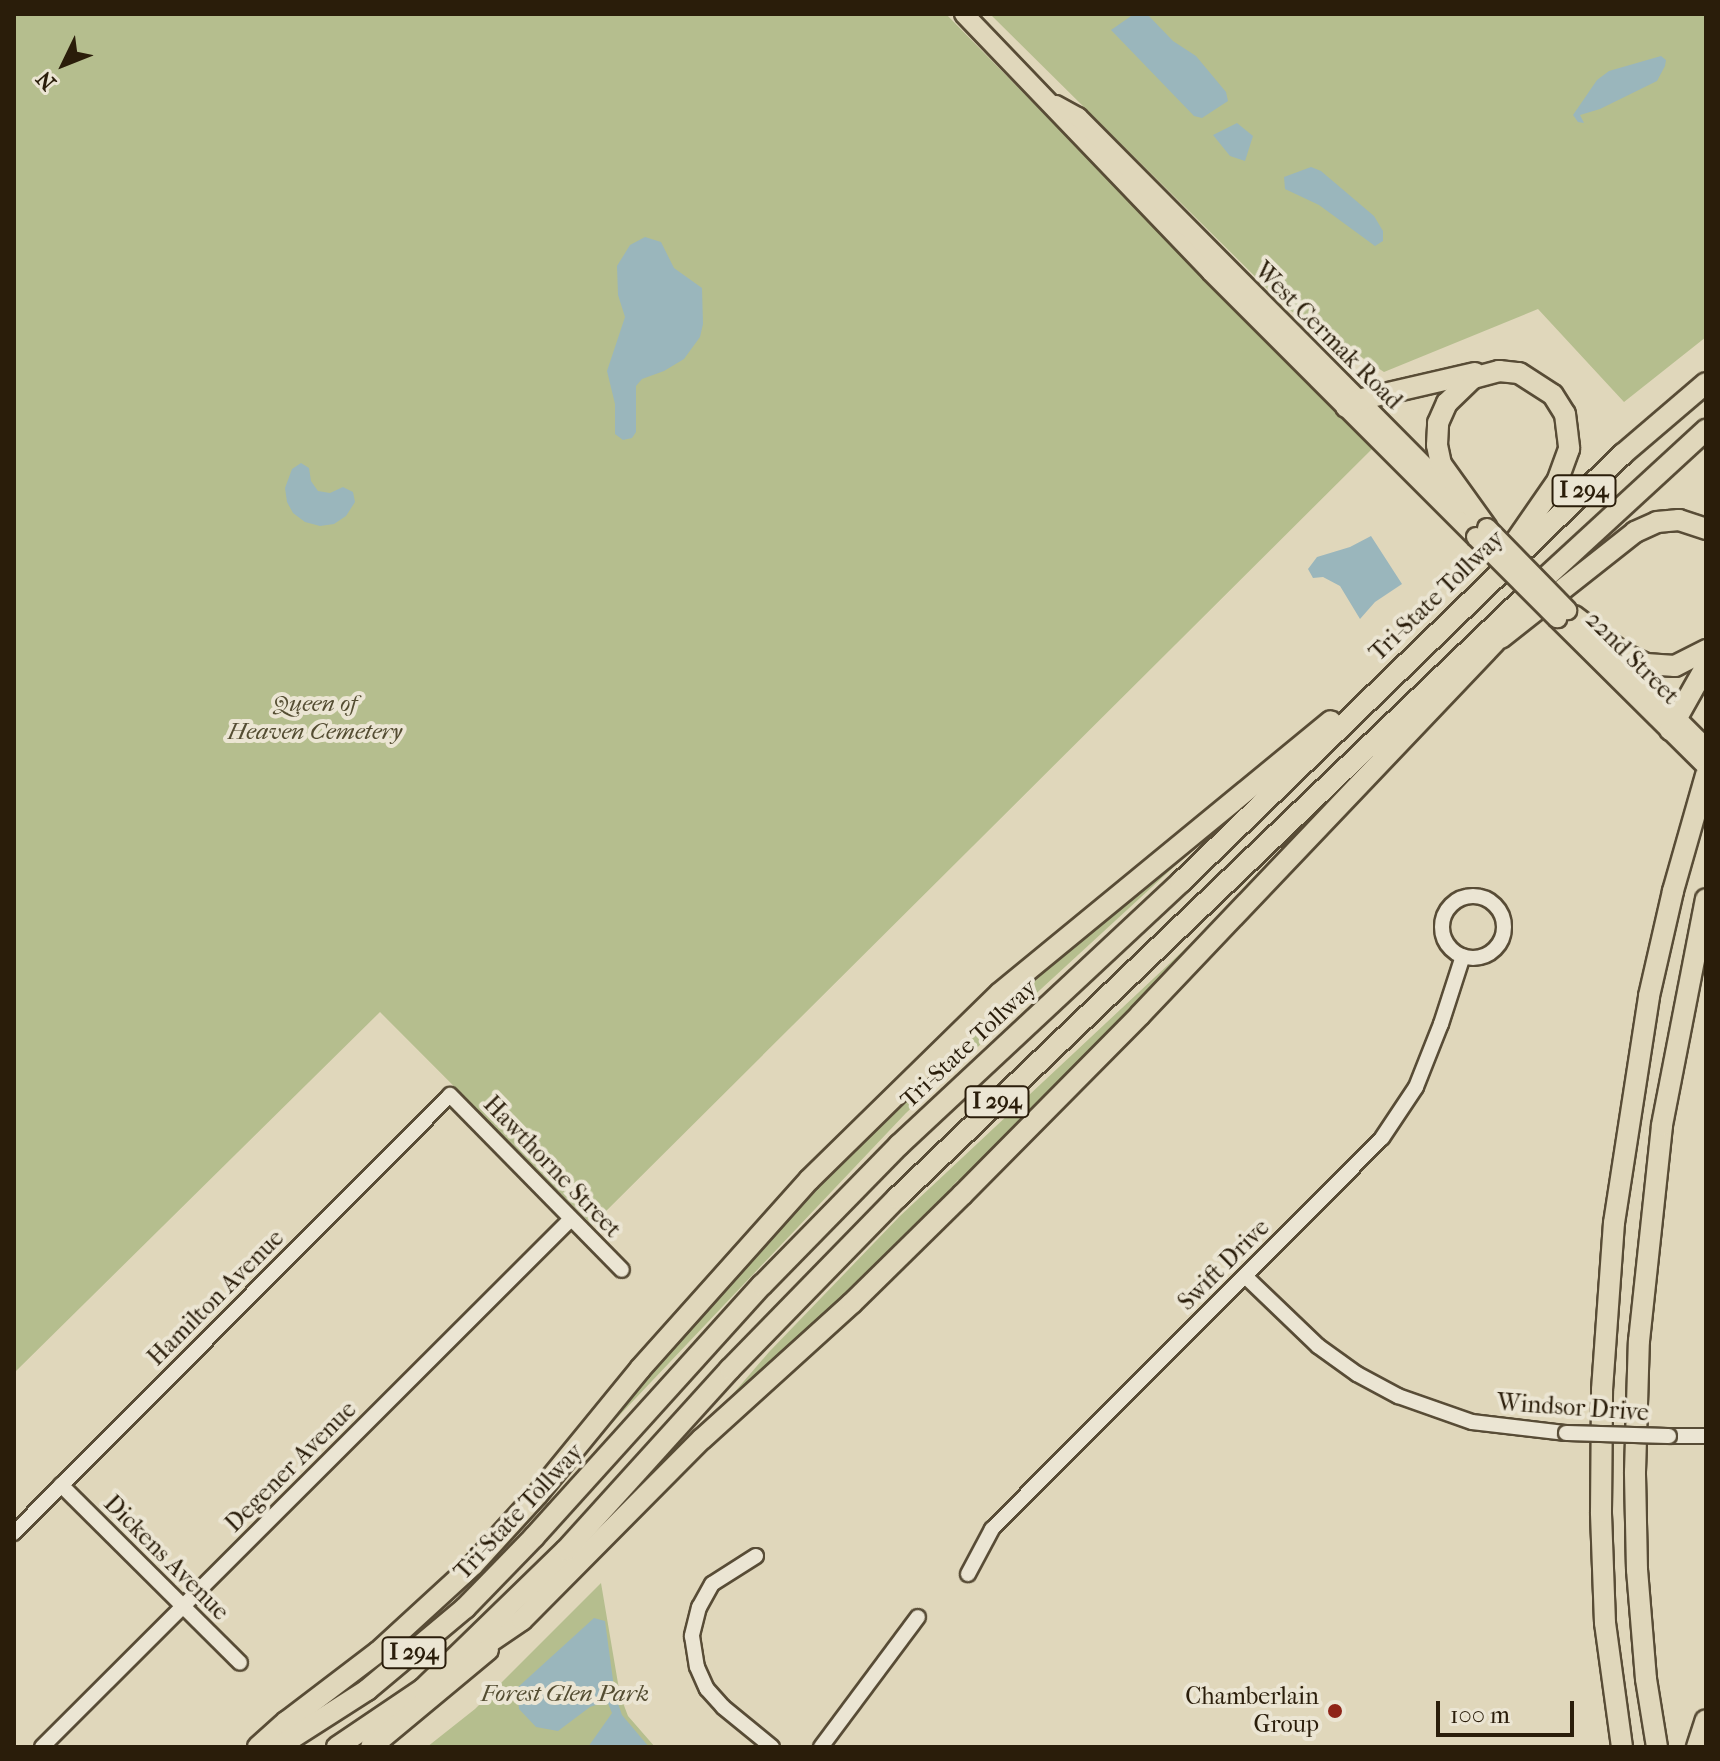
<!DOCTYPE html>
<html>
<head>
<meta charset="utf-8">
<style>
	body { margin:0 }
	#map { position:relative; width:1720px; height:1761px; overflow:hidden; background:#e0d7bb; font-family:"IM FELL French Canon",serif }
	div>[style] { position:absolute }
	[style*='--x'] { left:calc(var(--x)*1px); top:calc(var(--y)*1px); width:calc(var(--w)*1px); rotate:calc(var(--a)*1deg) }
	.green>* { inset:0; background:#b5be8e }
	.water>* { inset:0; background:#9ab6bc }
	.roads { filter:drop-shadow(2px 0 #584c36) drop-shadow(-2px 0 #584c36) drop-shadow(0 2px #584c36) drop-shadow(0 -2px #584c36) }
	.minor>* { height:14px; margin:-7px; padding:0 7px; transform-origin:7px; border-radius:7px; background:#ebe5d3 }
	.minor>.ring { margin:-7px; padding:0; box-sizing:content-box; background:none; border:14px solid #ebe5d3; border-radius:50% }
	.major>* { height:18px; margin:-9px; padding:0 9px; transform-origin:9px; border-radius:9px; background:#e0d7bb }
	.highway>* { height:20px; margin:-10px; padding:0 10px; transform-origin:10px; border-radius:10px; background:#e0d7bb }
	.bridges { filter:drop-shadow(2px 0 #584c36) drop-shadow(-2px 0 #584c36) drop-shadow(0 2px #584c36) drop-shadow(0 -2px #584c36) }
	.minor-bridge>* { height:14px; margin:-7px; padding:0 7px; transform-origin:7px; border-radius:7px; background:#ebe5d3 }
	.major-bridge>* { height:18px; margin:-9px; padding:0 9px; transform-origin:9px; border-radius:9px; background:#e0d7bb }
	.dots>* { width:22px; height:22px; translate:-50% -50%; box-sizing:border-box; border:4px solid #ebe5d3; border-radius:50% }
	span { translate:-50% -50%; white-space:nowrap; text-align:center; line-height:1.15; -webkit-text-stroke:8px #ebe5d3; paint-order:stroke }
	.shield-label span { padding:2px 6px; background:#ebe5d3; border:2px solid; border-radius:6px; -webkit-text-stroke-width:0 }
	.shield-label { font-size:22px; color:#2a1d0a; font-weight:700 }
	.street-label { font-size:24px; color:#2a1d0a }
	.park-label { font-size:24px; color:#544d32; font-style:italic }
	.poi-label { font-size:24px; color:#2a1d0a }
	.right { translate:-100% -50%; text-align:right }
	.frame { position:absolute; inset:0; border:16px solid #2a1d0a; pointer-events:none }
	.north { position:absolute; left:24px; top:24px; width:80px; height:80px; -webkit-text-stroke:6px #ebe5d3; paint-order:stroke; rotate:227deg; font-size:22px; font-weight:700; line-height:32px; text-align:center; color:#2a1d0a }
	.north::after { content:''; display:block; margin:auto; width:28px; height:36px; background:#2a1d0a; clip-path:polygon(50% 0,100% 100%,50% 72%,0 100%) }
	.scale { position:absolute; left:1436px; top:1701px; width:138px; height:36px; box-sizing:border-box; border:4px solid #2a1d0a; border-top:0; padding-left:10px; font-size:24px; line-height:28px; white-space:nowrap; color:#2a1d0a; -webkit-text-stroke:6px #ebe5d3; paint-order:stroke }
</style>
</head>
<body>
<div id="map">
	<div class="green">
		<div style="clip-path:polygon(14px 14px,946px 14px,1372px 449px,592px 1225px,380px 1012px,14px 1373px)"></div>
		<div style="clip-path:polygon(990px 14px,1706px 14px,1706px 337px,1624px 402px,1538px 309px,1384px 372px,1288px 309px)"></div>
		<div style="clip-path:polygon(1227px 818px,906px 1113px,597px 1439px,723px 1284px,878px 1121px,882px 1126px,893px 1114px,888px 1108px,977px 1024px)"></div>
		<div style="clip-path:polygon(1217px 919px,963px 1183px,958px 1180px,948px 1191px,953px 1197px,714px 1416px,769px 1352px,900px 1216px)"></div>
		<div style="clip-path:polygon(601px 1583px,620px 1695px,628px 1716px,655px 1747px,427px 1747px,475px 1709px)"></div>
	</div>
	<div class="water">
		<div style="clip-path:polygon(1134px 14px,1147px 14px,1173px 41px,1196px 56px,1226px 92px,1228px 101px,1202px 118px,1194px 116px,1111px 30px)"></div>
		<div style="clip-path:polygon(1661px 56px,1666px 60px,1665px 66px,1657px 81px,1600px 109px,1580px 115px,1584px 123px,1578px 122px,1573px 115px,1597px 80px,1609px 71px)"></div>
		<div style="clip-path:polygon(1237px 123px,1253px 136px,1245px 161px,1230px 156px,1213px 135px)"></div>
		<div style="clip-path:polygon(1311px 167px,1321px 171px,1374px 216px,1383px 231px,1383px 241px,1375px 246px,1319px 205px,1285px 189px,1284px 177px)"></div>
		<div style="clip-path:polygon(645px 237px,661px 242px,674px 268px,702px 288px,703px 324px,700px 337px,684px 359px,664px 371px,642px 379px,636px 386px,636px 432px,632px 438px,623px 440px,615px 434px,615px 404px,607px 371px,625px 317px,618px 295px,617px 266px,630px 245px)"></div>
		<div style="clip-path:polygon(301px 463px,309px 468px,311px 481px,318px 491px,330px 493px,343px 487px,353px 492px,355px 502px,346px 516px,334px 524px,320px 526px,305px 522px,293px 513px,287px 502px,285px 488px,292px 469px)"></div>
		<div style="clip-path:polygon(1371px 536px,1402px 584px,1375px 602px,1360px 619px,1340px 586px,1323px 577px,1313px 578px,1308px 569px,1317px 557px,1350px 547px)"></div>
		<div style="clip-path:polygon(594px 1618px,605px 1621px,615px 1695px,622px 1715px,649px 1747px,588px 1747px,612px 1713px,607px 1701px,590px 1707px,558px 1731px,536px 1727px,519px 1709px,517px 1688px)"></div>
	</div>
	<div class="roads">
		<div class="minor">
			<div class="ring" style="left:1442px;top:896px;width:48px;height:48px"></div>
			<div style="--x:1245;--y:1276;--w:101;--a:43.8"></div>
			<div style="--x:1318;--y:1346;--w:48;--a:35.7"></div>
			<div style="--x:1357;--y:1374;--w:47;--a:28.2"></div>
			<div style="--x:1398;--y:1396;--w:78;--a:19.4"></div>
			<div style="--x:1472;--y:1422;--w:95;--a:6.7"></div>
			<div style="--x:1669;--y:1436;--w:37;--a:0"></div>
			<div style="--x:61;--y:1485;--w:252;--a:44.8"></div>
			<div style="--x:14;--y:1533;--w:618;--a:-45.13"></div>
			<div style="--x:450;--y:1095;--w:245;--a:45.5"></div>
			<div style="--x:756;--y:1556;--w:52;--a:147.5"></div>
			<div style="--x:712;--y:1584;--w:26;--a:119"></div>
			<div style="--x:699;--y:1607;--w:30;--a:104"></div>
			<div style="--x:692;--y:1636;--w:31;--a:81"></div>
			<div style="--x:697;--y:1667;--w:24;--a:66"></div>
			<div style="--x:707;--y:1689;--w:24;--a:48"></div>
			<div style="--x:723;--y:1707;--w:63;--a:39.2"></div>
			<div style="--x:968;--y:1574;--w:51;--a:-61.9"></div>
			<div style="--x:992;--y:1529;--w:552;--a:-45.07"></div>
			<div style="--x:1382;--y:1138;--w:61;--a:-56.3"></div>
			<div style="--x:1416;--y:1087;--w:68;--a:-68.4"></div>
			<div style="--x:1441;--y:1024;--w:71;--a:-72.1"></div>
			<div style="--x:42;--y:1747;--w:747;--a:-44.95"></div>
			<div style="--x:821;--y:1747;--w:162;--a:-53.3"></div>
		</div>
		<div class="major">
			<div style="--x:964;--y:14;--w:357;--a:46.2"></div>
			<div style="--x:1211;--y:272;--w:375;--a:45"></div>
			<div style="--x:1056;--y:105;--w:25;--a:29"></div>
			<div style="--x:1078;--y:117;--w:545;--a:45.22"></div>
			<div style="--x:1557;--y:618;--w:210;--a:44.8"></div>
			<div style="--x:1606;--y:648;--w:141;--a:45"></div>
		</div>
		<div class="highway">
			<div style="--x:1346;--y:407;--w:14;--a:-30"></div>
			<div style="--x:1358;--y:400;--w:120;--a:-13"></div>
			<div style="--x:1487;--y:528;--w:79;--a:-125.7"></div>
			<div style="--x:1441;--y:464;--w:19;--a:-102"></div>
			<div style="--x:1437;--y:445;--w:22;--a:-87"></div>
			<div style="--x:1438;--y:423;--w:22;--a:-66"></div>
			<div style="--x:1447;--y:403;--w:36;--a:-44"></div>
			<div style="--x:1473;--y:378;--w:27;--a:-15"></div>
			<div style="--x:1499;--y:371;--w:20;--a:6"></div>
			<div style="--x:1519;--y:373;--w:40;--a:32.9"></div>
			<div style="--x:1553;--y:395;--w:22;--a:58"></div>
			<div style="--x:1565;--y:414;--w:35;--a:83"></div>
			<div style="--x:1569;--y:449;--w:33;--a:110"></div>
			<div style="--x:1558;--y:480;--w:79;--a:124.7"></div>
			<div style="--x:1574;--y:616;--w:63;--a:37.2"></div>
			<div style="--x:1624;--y:654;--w:24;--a:24"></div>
			<div style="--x:1646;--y:664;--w:29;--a:4"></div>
			<div style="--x:1675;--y:666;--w:35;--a:-27"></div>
			<div style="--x:1501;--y:638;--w:171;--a:-38.3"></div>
			<div style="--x:1635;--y:532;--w:24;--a:-24"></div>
			<div style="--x:1657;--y:522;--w:22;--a:-5"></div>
			<div style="--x:1679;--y:520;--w:28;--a:18"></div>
			<div style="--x:1670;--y:730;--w:73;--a:-60.6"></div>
			<div style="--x:472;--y:1654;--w:60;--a:-34.2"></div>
			<div style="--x:522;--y:1620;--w:255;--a:-45.2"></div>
			<div style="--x:702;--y:1439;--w:202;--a:-42.2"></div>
			<div style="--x:852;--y:1303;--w:154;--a:-44.5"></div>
			<div style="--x:962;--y:1195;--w:253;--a:-45.3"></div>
			<div style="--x:1140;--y:1015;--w:515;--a:-46.42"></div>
			<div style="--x:258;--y:1747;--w:38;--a:-42"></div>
			<div style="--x:286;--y:1722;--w:116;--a:-37.3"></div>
			<div style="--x:378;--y:1652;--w:129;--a:-42.5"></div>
			<div style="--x:473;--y:1565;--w:95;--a:-47.6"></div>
			<div style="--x:537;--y:1495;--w:163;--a:-50.7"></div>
			<div style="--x:640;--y:1369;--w:254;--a:-48.2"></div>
			<div style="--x:809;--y:1180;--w:267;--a:-44.4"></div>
			<div style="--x:1000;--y:993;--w:428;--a:-39.4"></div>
			<div style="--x:278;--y:1747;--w:106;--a:-32.6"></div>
			<div style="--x:367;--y:1690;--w:128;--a:-39.9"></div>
			<div style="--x:465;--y:1608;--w:99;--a:-45.8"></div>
			<div style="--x:534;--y:1537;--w:340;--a:-47.9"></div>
			<div style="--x:762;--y:1285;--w:196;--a:-45.6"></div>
			<div style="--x:899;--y:1145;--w:386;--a:-43"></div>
			<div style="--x:1181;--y:882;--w:615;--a:-44.08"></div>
			<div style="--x:1623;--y:454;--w:109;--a:-40.5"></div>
			<div style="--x:337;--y:1747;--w:104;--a:-34"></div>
			<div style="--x:423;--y:1689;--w:199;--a:-44.2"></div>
			<div style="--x:566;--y:1550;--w:244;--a:-47.8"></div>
			<div style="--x:730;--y:1369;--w:239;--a:-45.7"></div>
			<div style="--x:897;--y:1198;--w:882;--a:-43.76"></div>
			<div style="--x:1534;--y:588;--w:234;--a:-42.6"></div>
			<div style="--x:371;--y:1747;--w:152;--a:-39.7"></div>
			<div style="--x:1622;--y:1747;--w:125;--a:-97.8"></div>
			<div style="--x:1605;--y:1623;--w:111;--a:-92.1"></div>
			<div style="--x:1601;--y:1512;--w:122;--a:-89.5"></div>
			<div style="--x:1602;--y:1390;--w:167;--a:-85.9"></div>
			<div style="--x:1614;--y:1223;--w:230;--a:-81.2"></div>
			<div style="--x:1649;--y:996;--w:108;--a:-77.1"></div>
			<div style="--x:1673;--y:891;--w:121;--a:-74.1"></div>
			<div style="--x:1657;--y:1747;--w:69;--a:-99.2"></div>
			<div style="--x:1646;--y:1679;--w:109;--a:-94.7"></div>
			<div style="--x:1637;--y:1570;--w:98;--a:-91.2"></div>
			<div style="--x:1635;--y:1472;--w:131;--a:-88.3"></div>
			<div style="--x:1639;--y:1341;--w:217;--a:-83.9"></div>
			<div style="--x:1662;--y:1125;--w:230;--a:-79"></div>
			<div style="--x:1697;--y:1747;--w:28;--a:-72"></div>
		</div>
	</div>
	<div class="bridges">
		<div class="minor-bridge">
			<div style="--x:1566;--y:1433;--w:103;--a:1.7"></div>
		</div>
		<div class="major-bridge">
			<div style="--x:1487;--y:528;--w:115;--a:45.7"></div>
			<div style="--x:1476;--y:537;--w:115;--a:45"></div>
		</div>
	</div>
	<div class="dots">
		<div style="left:1335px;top:1711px;background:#8f2418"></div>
	</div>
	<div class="shield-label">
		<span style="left:1584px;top:491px">I 294</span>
		<span style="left:997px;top:1102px">I 294</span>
		<span style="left:414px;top:1653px">I 294</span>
	</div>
	<div class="street-label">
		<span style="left:1328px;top:336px;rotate:45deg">West Cermak Road</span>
		<span style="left:1437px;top:596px;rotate:-44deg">Tri-State Tollway</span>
		<span style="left:1632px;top:658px;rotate:45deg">22nd Street</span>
		<span style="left:969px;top:1044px;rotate:-43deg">Tri-State Tollway</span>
		<span style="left:552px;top:1167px;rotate:46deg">Hawthorne Street</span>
		<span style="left:1224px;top:1265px;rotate:-45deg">Swift Drive</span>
		<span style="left:216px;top:1298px;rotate:-45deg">Hamilton Avenue</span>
		<span style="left:1573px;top:1408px;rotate:4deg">Windsor Drive</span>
		<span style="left:291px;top:1467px;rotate:-45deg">Degener Avenue</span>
		<span style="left:519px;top:1512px;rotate:-47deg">Tri-State Tollway</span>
		<span style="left:166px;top:1558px;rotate:45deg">Dickens Avenue</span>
	</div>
	<div class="park-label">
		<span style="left:315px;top:718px">Queen of<br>Heaven Cemetery</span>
		<span style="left:565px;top:1694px">Forest Glen Park</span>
	</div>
	<div class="poi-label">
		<span class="right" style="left:1319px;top:1711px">Chamberlain<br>Group</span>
	</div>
	<div class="frame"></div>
	<div class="north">N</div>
	<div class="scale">100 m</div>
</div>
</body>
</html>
